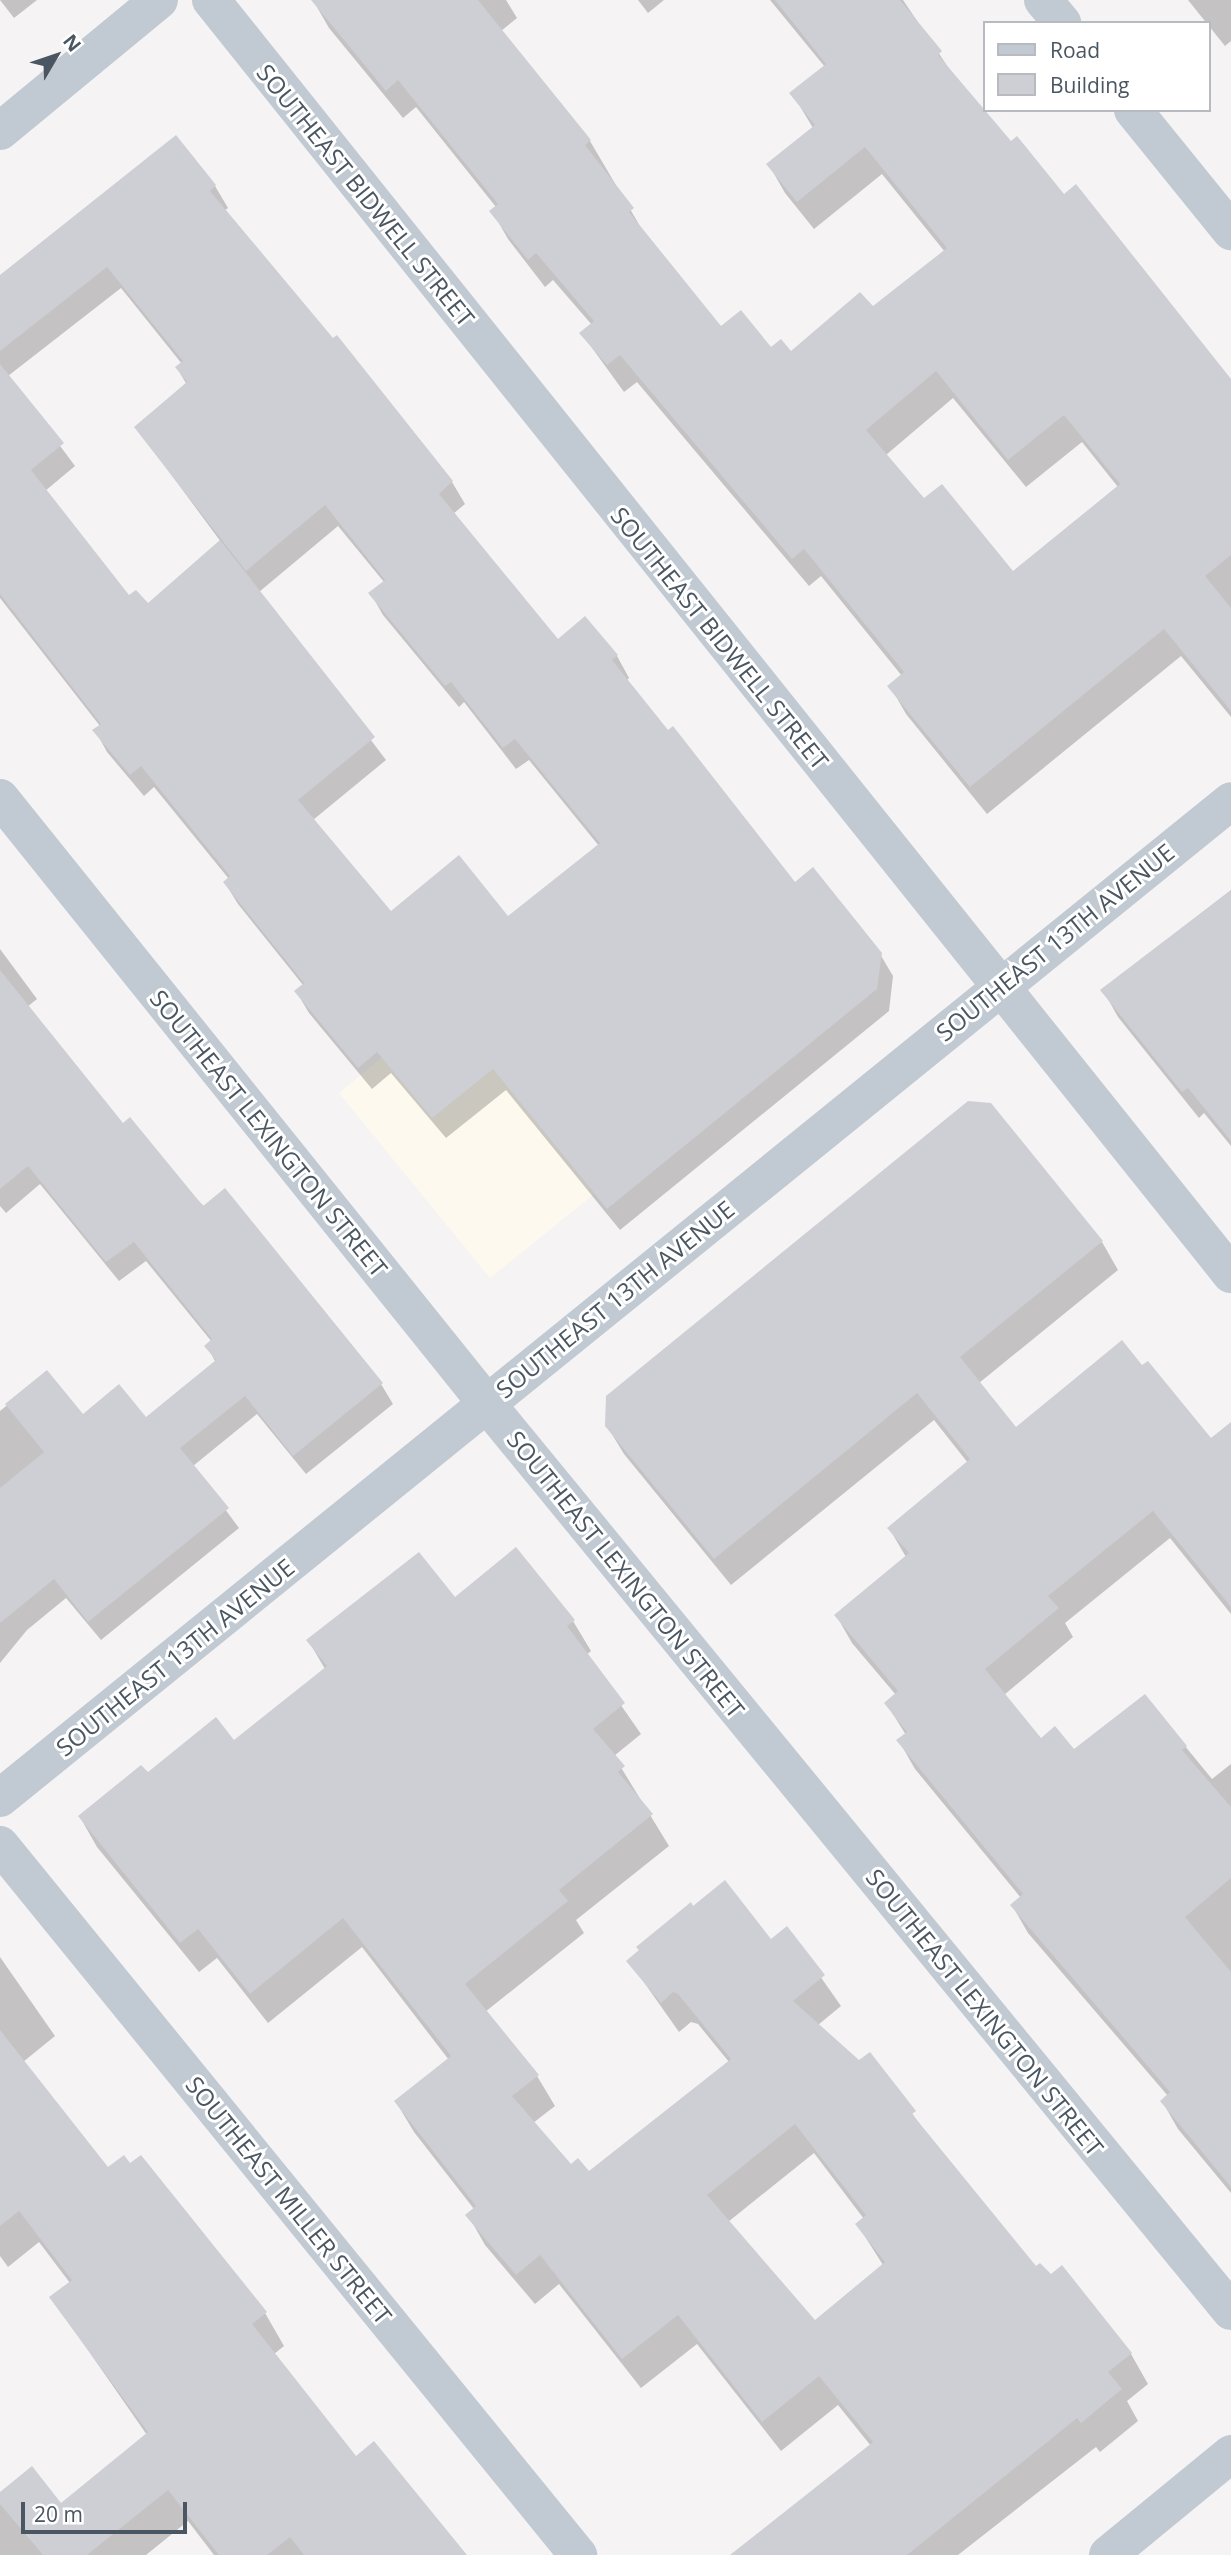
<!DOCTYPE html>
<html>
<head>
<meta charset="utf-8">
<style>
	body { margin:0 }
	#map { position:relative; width:1231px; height:2555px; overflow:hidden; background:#f5f3f3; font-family:"Open Sans",sans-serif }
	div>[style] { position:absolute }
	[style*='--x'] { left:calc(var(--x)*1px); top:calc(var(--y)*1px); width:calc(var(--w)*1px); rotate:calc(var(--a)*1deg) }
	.commercial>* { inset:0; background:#fdf9ef }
	.shadow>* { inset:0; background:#0003 }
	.building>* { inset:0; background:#cdcfd5 }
	.minor>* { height:38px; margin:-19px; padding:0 19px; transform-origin:19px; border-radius:19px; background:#c1cad2 }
	.tertiary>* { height:38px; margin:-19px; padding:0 19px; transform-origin:19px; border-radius:19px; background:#c1cad2 }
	span { translate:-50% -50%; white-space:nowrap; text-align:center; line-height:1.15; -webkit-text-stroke:6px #fff; paint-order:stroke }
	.street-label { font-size:24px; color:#4a5661 }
	.legend { position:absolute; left:983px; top:21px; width:228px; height:91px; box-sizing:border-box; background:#fff; border:2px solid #b7bbc0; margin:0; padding:9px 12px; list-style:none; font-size:21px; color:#4a5661 }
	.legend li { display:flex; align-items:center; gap:14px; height:35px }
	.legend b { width:35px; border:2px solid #b7bbc0 }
	.north { position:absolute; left:21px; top:21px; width:70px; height:70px; -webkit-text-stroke:5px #fff; paint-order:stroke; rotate:51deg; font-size:19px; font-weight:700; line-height:28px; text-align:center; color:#4a5661 }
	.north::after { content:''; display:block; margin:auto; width:24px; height:32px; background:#4a5661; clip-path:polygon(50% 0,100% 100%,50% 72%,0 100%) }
	.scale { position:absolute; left:21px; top:2502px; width:166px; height:32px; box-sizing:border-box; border:4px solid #4a5661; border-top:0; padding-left:9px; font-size:21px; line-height:24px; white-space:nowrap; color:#4a5661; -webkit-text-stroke:5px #fff; paint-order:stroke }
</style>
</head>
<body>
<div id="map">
	<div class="commercial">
		<div style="clip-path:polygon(382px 1057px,493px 1069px,594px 1194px,490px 1278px,339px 1093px)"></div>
	</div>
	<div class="shadow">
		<div style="clip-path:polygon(0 0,37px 0,14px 18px)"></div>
		<div style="clip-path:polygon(evenodd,313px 0,506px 0,517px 18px,501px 31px,590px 141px,647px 238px,720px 329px,791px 354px,872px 309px,945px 252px,882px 174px,814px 229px,785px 193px,769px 165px,813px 128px,792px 93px,825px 67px,770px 0,903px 0,956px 79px,1010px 143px,1064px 196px,1231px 382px,1231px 717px,1181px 656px,987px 814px,906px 714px,890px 686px,902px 676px,821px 576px,809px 586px,637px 382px,624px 392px,582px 334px,592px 325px,553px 280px,545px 287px,508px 239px,492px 211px,496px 207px,416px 107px,403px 118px,329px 28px,313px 0,953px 398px,1026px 487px,1082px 442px,1118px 487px,1012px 573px,924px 501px,886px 455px,953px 398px)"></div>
		<div style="clip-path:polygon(638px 0,664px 0,648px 13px)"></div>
		<div style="clip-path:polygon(1188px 0,1231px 0,1231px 41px,1225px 46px)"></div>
		<div style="clip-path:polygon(evenodd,176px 138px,215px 186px,228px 208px,224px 211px,333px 341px,336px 338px,452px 482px,465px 504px,453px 514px,557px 641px,617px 656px,629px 678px,626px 681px,795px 884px,880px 954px,893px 976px,889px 1011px,620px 1230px,506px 1090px,446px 1138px,391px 1073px,372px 1089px,309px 1013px,296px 991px,303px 985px,238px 904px,225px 883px,229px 879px,154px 787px,144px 796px,107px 752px,95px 730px,100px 726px,0 598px,0 277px,176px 138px,121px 288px,182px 364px,177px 368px,187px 385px,136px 427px,221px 542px,148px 606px,129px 598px,45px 491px,75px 466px,8px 376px,121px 288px,176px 138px,338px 526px,384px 582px,371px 594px,383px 615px,459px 707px,464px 702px,516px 769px,529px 760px,599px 846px,508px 918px,391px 913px,313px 820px,386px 760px,259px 592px,338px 526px)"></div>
		<div style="clip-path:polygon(1231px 890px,1231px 1146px,1204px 1113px,1199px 1118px,1118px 1017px,1103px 990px)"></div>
		<div style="clip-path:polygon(0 949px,37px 999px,27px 1007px,123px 1125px,381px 1384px,393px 1404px,306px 1474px,257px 1414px,193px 1466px,239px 1528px,101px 1640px,66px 1598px,27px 1630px,0 1663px,0 1411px,47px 1373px,83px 1416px,146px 1420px,216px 1363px,207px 1346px,212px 1342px,146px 1261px,119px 1281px,40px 1184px,6px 1213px,0 1206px)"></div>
		<div style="clip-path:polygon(1102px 1242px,1118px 1270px,979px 1383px,1016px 1429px,1210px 1441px,1231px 1447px,1231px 1614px,1170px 1538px,1065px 1623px,1073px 1637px,1004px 1695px,1040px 1741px,1074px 1752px,1144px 1696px,1212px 1779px,1231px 1764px,1231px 2193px,1178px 2129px,1162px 2101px,1168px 2096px,1028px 1933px,1012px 1905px,1021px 1898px,915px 1769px,899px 1741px,906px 1735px,886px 1703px,896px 1695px,852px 1643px,836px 1615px,906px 1557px,889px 1528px,968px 1463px,934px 1420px,731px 1585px,624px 1454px,607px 1426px)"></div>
		<div style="clip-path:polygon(evenodd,455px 1599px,573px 1621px,591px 1651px,586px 1655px,641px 1734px,614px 1756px,669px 1846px,576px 1920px,584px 1933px,485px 2012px,537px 2076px,555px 2106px,533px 2123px,571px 2167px,589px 2173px,729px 2062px,698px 2024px,691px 2022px,679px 2032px,629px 1961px,693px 1908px,771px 1942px,787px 1929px,841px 2006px,818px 2025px,859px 2063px,869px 2054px,929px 2137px,1036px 2269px,1131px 2354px,1148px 2384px,1127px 2401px,1138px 2421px,1100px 2452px,1096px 2447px,958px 2555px,739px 2555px,871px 2446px,838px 2405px,781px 2451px,697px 2344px,641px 2388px,559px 2284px,535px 2304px,485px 2245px,468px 2215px,474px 2209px,414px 2132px,396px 2102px,449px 2060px,362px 1947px,268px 2023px,217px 1958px,199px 1972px,97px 1847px,80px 1817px,147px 1775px,234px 1743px,325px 1669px,308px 1640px,455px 1599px,814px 2153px,864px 2219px,857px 2224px,883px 2265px,815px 2322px,728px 2222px,814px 2153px)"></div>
		<div style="clip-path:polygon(0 1957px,55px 2036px,23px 2062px,108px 2170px,265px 2313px,284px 2346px,274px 2354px,356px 2458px,465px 2555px,214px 2555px,188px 2521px,146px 2555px,0 2555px,0 2494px,61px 2505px,147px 2435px,51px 2297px,70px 2283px,39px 2242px,8px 2267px,0 2256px)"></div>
	</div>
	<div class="building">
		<div style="clip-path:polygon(evenodd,311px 0,478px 0,591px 140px,585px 145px,634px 208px,629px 212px,721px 326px,741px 310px,771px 347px,781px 339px,791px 351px,860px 292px,873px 306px,947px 248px,865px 147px,797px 202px,766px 164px,815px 125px,789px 93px,826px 64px,775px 0,900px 0,942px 51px,938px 55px,1011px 141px,1017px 136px,1064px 194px,1076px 184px,1231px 379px,1231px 555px,1205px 576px,1231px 608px,1231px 711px,1164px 629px,970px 787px,887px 686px,904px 672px,804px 549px,792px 559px,620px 355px,607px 365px,579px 333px,594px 321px,536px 253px,528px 260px,489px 211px,498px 204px,398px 80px,386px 91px,311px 0,936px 371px,1008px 460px,1064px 415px,1120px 484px,1013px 571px,942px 484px,924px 498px,866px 430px,936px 371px)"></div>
		<div style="clip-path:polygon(176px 135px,216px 185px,210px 191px,333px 338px,337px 335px,453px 481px,439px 494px,558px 639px,585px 616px,618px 655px,612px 660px,668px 730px,673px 726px,795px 882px,813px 867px,882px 953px,877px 989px,607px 1209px,493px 1069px,432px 1118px,377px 1052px,358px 1068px,294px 991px,304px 983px,223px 882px,230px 876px,141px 766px,130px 775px,92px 730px,101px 724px,0 594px,0 364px,64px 443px,31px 470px,129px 595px,136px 590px,148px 603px,220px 540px,375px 737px,298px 800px,391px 911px,459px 855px,508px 916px,600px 843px,515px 739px,503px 748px,451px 682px,445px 686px,368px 593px,385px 580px,325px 505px,246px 571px,134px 427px,187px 382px,175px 367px,183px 361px,107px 267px,0 351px,0 275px)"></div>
		<div style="clip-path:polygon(1231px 890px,1231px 1141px,1188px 1088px,1182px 1092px,1100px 990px)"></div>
		<div style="clip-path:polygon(0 970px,123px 1123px,130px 1117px,203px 1206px,225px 1188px,383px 1383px,293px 1456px,245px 1396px,180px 1448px,229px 1508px,88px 1622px,54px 1579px,0 1623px,0 1488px,44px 1452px,5px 1404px,47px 1370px,83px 1414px,119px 1384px,146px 1417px,216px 1360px,204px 1346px,212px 1339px,134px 1242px,106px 1262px,28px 1166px,0 1189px)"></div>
		<div style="clip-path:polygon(968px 1101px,991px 1103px,1103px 1241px,960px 1357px,1016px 1427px,1122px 1340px,1142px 1365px,1148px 1361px,1211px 1438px,1231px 1422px,1231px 1607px,1153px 1511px,1048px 1596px,1059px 1608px,985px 1669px,1041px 1738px,1055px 1726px,1074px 1749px,1145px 1694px,1187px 1746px,1182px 1750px,1231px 1807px,1231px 1878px,1185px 1917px,1231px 1972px,1231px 2187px,1160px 2101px,1170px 2092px,1010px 1905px,1023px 1894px,896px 1740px,907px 1732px,884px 1703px,898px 1691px,834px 1615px,909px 1553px,887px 1528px,970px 1459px,917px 1393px,714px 1559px,605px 1426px,606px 1396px)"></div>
		<div style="clip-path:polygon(evenodd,516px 1547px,575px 1620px,567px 1626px,625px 1703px,593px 1729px,625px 1766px,618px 1772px,653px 1814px,559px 1890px,568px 1901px,465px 1984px,539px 2075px,512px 2096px,571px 2164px,578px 2158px,589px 2171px,731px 2059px,678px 1994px,673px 1992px,661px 2003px,626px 1961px,639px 1950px,636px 1947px,691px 1902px,693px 1906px,725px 1880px,771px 1939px,787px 1926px,825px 1975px,793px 2001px,859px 2060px,870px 2052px,916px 2111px,912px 2114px,1036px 2266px,1040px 2263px,1051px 2274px,1062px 2265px,1132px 2353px,1108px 2372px,1122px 2389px,1081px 2423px,1077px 2418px,907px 2555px,730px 2555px,873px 2442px,819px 2376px,762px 2422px,678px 2315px,622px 2359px,540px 2255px,516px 2275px,465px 2215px,476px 2206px,394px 2101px,451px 2056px,343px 1918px,250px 1994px,198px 1929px,180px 1943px,78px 1816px,141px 1765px,148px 1772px,216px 1717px,234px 1740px,327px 1666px,306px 1640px,419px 1552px,455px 1597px,516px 1547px,795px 2124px,866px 2215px,855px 2224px,885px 2262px,815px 2320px,707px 2195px,795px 2124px)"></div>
		<div style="clip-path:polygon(0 2030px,108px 2167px,124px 2155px,130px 2163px,141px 2155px,267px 2312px,252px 2324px,356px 2456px,374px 2441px,467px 2555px,304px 2555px,290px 2537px,267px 2555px,219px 2555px,168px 2490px,87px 2555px,43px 2555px,0 2504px,0 2492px,32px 2466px,61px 2503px,148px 2432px,49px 2297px,72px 2280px,19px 2211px,0 2226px)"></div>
	</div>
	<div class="minor">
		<div style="--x:211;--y:0;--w:1632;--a:51.32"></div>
		<div style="--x:1043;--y:0;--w:30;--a:50"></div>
		<div style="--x:1133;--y:110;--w:156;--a:51"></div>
		<div style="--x:0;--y:131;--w:206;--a:-39.5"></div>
		<div style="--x:0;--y:798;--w:777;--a:51.21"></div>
		<div style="--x:487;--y:1404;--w:1173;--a:50.64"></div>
		<div style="--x:0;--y:1845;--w:916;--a:50.85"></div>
		<div style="--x:1108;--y:2555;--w:159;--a:-39.4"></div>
	</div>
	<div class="tertiary">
		<div style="--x:0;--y:1798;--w:1584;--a:-39"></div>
	</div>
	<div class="street-label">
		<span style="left:366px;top:195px;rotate:51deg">SOUTHEAST BIDWELL STREET</span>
		<span style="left:720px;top:638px;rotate:51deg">SOUTHEAST BIDWELL STREET</span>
		<span style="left:1055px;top:942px;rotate:-39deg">SOUTHEAST 13TH AVENUE</span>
		<span style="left:269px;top:1133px;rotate:51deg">SOUTHEAST LEXINGTON STREET</span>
		<span style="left:615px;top:1299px;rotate:-39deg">SOUTHEAST 13TH AVENUE</span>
		<span style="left:626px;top:1574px;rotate:51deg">SOUTHEAST LEXINGTON STREET</span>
		<span style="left:175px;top:1657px;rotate:-39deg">SOUTHEAST 13TH AVENUE</span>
		<span style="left:985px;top:2012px;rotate:51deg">SOUTHEAST LEXINGTON STREET</span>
		<span style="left:289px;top:2200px;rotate:51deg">SOUTHEAST MILLER STREET</span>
	</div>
	<ul class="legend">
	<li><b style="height:9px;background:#c1cad2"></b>Road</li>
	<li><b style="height:19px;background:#cdcfd5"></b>Building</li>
	</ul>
	<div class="north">N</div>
	<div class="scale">20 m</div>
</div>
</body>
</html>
